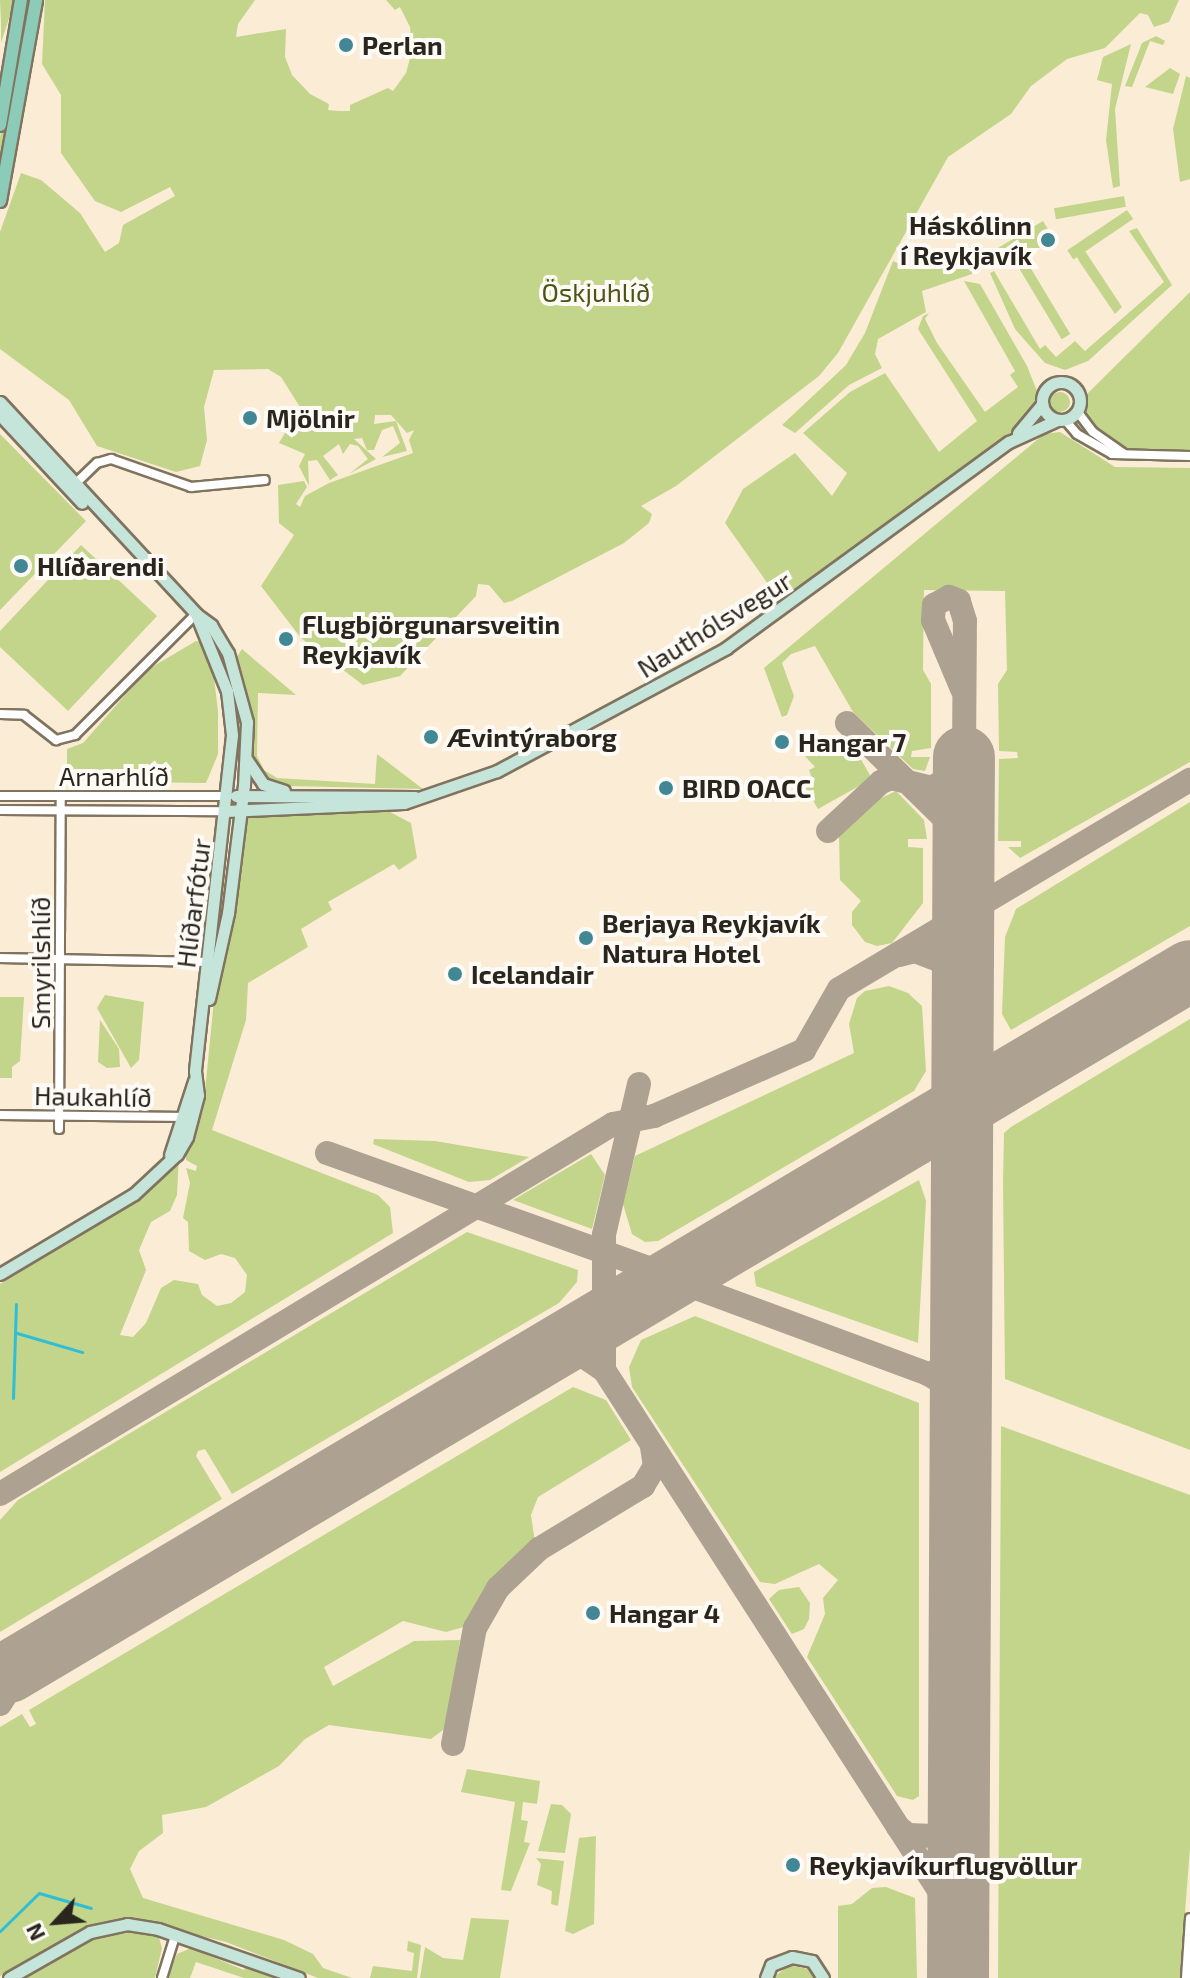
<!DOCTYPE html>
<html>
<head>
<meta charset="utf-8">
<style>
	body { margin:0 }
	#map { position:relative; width:1190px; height:1978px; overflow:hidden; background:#fbecd6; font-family:"Exo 2",sans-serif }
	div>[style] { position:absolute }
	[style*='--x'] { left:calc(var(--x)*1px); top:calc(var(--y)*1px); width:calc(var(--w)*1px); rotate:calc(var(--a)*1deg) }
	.green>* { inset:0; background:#c2d58a; transform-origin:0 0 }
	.round { border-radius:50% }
	.stream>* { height:3px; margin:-1.5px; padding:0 1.5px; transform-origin:1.5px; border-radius:1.5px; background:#30bed6 }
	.taxiway>* { height:24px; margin:-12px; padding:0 12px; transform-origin:12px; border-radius:12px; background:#ada291 }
	.runway>* { height:62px; margin:-31px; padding:0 31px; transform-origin:31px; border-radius:31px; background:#ada291 }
	.roads { filter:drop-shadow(2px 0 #80735f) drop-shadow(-2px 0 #80735f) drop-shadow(0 2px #80735f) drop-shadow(0 -2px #80735f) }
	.street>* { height:8px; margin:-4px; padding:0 4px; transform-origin:4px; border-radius:4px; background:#fff }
	.secondary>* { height:11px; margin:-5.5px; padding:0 5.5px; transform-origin:5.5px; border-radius:5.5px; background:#c5e5db }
	.secondary>.ring { margin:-5.5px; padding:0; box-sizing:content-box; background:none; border:11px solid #c5e5db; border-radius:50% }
	.primary>* { height:12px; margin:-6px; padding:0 6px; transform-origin:6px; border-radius:6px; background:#8ccbb8 }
	.dots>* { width:22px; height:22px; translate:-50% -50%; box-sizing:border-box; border:4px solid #fefbf7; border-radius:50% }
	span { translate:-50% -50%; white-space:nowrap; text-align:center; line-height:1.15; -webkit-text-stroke:8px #fefbf7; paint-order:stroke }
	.poi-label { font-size:26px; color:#2a251d; font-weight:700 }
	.left { translate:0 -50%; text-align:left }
	.right { translate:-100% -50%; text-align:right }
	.park-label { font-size:26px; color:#495615 }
	.street-label { font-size:26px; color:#2a251d }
	.north { position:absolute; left:16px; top:1882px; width:80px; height:80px; -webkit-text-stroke:6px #fefbf7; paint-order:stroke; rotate:244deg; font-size:22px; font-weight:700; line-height:32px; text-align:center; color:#2a251d }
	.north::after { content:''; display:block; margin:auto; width:28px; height:36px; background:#2a251d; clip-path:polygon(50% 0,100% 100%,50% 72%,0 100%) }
</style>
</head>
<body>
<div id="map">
	<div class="green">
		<div style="clip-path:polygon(0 0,15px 0,1px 43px,1px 23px)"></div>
		<div style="clip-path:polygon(25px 0,14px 102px,0 174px,0 137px)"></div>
		<div style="clip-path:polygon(45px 0,255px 0,238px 24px,236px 37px,286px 29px,285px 57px,292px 75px,310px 94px,329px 104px,328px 110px,339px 111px,350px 111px,350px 105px,388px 88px,393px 91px,406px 73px,412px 51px,410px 27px,400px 7px,395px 10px,386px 0,1179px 0,1169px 22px,1154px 27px,1148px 15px,1140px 13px,1105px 48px,1067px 59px,1031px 86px,1011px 114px,948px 157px,838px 353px,819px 376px,676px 486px,641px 506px,652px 514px,649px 523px,624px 543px,512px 601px,504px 603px,489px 585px,478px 584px,476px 596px,400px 676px,363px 685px,301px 638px,261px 586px,294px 535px,279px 523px,278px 485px,304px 481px,307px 487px,296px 504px,300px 507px,305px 496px,329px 483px,413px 453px,409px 440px,414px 430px,407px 433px,391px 415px,375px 415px,374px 424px,396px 421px,407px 451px,382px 457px,400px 443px,393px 426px,382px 430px,374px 450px,367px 450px,362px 438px,354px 439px,376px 459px,349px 474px,368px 459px,358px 446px,350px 444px,343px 454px,339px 444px,323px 456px,338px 475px,330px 480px,317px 460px,308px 461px,309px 486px,299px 466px,305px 454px,279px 443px,300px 407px,281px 377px,268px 369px,214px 370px,204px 407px,207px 440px,200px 466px,176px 472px,97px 446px,69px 400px,0 349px,0 232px,21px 173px,41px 180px,80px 213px,105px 252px,119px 243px,123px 225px,175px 196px,170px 187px,121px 212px,95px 201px,61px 153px,61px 95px,42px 64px)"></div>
		<div style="clip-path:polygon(1156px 36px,1165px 41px,1163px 45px,1150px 41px,1132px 87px,1125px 86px,1142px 43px)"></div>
		<div style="clip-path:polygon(1131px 44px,1115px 109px,1120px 186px,1113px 188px,1106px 140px,1112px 84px,1097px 80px,1103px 57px)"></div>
		<div style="clip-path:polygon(1170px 68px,1180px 74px,1173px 94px,1145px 87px)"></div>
		<div style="clip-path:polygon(1186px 76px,1190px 78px,1190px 179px,1180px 182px,1173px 129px)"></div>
		<div style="left:1124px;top:196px;width:11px;height:71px;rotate:80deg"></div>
		<div style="left:1127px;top:210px;width:11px;height:72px;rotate:56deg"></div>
		<div style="left:1043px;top:221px;width:12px;height:68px;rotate:59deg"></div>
		<div style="clip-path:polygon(1137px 228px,1172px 285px,1088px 361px,1065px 370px,1045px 363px,1015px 329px,990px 273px,994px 271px,1040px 349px,1045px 345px,1056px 357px,1075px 341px,1085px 351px,1164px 282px,1129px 231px)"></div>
		<div style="clip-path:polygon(1050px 233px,1051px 244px,987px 264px,982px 261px,979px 255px)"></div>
		<div style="clip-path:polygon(1081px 245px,1122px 307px,1115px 314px,1079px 261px,1073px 248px)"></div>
		<div style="clip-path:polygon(965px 251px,972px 261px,972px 274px,922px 291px,926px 312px,878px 339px,875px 354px,882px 368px,849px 385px,795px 433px,782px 425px,846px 365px,865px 333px,893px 261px,910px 269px)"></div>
		<div style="left:1027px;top:262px;width:84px;height:10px;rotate:59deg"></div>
		<div style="clip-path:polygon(964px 281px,980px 284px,1027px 366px,1037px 391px,1036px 406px,1006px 438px,730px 639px,780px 601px,725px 523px,743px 489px,795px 453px,832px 496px,847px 473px,803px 433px,850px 392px,885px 373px,939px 452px,977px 421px,918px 329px,923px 316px,929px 313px,925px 319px,937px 343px,985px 412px,1018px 387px,1010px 375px,1015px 371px)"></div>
		<div style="clip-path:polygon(1190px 292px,1190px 452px,1145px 452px,1120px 446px,1102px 435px,1082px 412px,1087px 394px)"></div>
		<div class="round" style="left:1050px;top:392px;width:20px;height:20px"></div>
		<div style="clip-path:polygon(1060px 432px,1115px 467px,1190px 468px,1190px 762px,1020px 858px,1008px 847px,1021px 847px,1021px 841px,998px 841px,999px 759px,1018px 758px,1017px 752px,999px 751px,998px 684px,1007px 670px,1005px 591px,924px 590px,923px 670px,931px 684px,931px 748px,912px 751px,911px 757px,930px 757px,925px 771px,913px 769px,853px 712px,815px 646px,791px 654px,782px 663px,794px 696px,787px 715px,782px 717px,764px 668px,1044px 434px)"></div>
		<div style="clip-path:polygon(0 434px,86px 521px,0 610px)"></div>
		<div style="clip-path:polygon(81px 545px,157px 616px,68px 711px,0 647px,0 631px)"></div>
		<div style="clip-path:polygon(196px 641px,201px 642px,213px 670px,218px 711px,218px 754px,206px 783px,67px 781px,67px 749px,83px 743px,147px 670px)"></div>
		<div style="clip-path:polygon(242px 649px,296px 695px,258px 693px,257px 756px,264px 770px,277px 778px,375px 784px,377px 754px,423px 789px,286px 786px,265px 780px,251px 761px,248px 707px,235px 660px)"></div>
		<div style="clip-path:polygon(831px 737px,848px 737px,870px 775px,868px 781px,818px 809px,804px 785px,813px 781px,809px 770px,815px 767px,801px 752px)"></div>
		<div style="clip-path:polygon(896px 791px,924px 820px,927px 839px,908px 839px,908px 847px,923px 848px,923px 903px,892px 943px,877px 946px,865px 942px,852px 925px,852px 912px,861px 901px,840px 880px,839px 836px,869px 804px)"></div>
		<div style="clip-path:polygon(1190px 802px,1190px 926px,1011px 1030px,1002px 1014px,1005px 937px,1016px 909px)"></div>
		<div style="clip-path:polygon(388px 811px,411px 823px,417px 858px,399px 870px,394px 864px,328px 902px,332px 910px,301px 929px,308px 947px,248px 983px,246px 1020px,212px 1130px,378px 1195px,390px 1207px,393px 1233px,0 1472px,0 1284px,126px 1208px,179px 1155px,177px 1195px,170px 1211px,151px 1222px,139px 1250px,146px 1270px,120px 1335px,133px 1337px,146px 1323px,161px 1288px,174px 1280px,198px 1284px,202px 1295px,217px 1306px,231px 1303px,245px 1292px,247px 1275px,235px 1258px,221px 1254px,205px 1260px,189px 1251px,188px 1222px,183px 1218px,190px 1183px,186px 1168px,196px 1171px,197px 1166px,186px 1160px,186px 1146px,203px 1111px,214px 1000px,238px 892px,241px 824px,253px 814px)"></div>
		<div style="clip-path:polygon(889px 986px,908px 993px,922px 1006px,926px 1071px,914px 1091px,658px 1241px,645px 1242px,632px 1234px,623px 1204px,635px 1156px,854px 1053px,849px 1024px,857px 998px,865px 991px)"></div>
		<div style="clip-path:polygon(105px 995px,144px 1002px,139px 1060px,131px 1068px,97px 1008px)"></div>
		<div style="clip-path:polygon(0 997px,24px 997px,20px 1061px,12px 1067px,12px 1078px,0 1078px)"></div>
		<div style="clip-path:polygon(1190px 1019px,1190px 1450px,1005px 1379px,1003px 1182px,1004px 1133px,1011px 1127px)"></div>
		<div style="clip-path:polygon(100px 1020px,119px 1049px,120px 1067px,107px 1068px,98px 1062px)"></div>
		<div style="clip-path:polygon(374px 1139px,435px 1141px,529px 1157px,490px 1180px,469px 1182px,373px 1144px)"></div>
		<div style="clip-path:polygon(591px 1154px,605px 1175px,592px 1229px,513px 1200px)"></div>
		<div style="clip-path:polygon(919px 1180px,926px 1201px,918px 1343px,756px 1286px,754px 1272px)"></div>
		<div style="clip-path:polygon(467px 1232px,578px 1270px,577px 1282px,559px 1303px,232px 1494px,205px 1449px,198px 1451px,196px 1456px,222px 1499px,0 1632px,0 1520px,18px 1500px)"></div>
		<div style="clip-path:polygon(695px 1316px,919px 1403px,919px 1796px,913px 1800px,897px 1796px,807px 1657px,825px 1614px,823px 1598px,838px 1580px,819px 1564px,775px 1584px,760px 1582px,632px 1387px,629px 1367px,641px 1340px)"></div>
		<div style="clip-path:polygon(573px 1387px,606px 1400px,631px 1440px,538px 1497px,531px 1515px,535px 1543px,495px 1579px,467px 1626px,446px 1632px,403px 1621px,324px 1667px,333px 1686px,414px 1641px,460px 1640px,447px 1727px,431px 1739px,329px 1725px,305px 1739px,279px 1766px,206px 1807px,162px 1815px,163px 1833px,139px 1851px,130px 1869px,143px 1898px,284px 1940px,313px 1954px,323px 1968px,352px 1978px,318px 1978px,226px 1942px,125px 1918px,80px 1930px,0 1976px,0 1727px,22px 1714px,30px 1727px,36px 1724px,29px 1710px)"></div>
		<div style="clip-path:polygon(1001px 1426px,1190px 1495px,1190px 1847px,1180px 1978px,998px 1978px)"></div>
		<div style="clip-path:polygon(799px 1587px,810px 1603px,809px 1619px,804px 1629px,792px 1634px,769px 1599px,779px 1590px)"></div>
		<div style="clip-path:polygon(467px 1769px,540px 1781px,537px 1804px,523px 1802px,521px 1820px,528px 1821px,524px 1842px,530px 1843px,511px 1891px,501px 1890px,515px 1802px,461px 1792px)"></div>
		<div style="clip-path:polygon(551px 1804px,562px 1805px,571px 1814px,565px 1853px,538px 1851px)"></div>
		<div style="clip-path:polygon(596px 1836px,594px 1924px,573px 1934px,565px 1931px,579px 1838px)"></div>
		<div style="clip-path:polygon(536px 1858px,564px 1861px,558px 1906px,551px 1904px,552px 1891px,537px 1885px,541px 1864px)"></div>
		<div style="clip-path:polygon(886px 1887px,915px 1898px,917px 1978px,838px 1978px,838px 1906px,852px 1904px,872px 1888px)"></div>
		<div style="clip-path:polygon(471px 1918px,509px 1920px,500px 1978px,420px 1978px,425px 1947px,443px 1958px,463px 1960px)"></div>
		<div style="clip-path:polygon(142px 1931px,159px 1938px,162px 1948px,155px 1978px,19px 1978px,83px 1940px)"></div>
		<div style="clip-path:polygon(408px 1941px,421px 1945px,417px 1978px,370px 1978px,373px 1966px,412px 1971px,414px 1953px,407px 1951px)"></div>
		<div style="clip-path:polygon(191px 1948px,244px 1970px,246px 1965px,285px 1978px,244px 1978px,196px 1962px,190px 1978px,167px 1978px,177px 1954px)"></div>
		<div style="clip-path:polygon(789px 1965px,808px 1969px,815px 1978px,773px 1978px)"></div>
	</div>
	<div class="stream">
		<div style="--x:17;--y:1333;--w:68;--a:16.3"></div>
		<div style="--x:13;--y:1398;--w:94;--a:-88.2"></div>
		<div style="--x:0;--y:1931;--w:54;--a:-44.3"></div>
		<div style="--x:39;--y:1893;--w:54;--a:16.1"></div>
	</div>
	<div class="taxiway">
		<div style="--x:847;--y:723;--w:147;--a:44.4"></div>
		<div style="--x:952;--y:826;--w:17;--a:62"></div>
		<div style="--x:960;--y:841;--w:53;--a:87.8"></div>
		<div style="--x:962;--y:894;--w:35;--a:119"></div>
		<div style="--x:828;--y:831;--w:72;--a:-42.8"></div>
		<div style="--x:881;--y:782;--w:11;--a:-22"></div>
		<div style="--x:891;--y:778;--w:42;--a:13.7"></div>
		<div style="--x:932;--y:788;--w:31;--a:-32"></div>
		<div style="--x:958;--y:772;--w:16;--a:-68"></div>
		<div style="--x:964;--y:757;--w:136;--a:-89.6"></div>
		<div style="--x:965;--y:621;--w:21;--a:-107"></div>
		<div style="--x:959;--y:601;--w:11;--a:-158"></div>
		<div style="--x:949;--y:597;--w:17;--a:152"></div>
		<div style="--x:934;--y:605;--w:15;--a:94"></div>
		<div style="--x:933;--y:620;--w:75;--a:67.2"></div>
		<div style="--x:899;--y:955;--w:16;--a:-14"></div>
		<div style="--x:915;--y:951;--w:30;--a:21"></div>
		<div style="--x:943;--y:962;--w:42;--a:61.6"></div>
		<div style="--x:639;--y:1084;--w:155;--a:103.1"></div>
		<div style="--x:604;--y:1235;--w:135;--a:90"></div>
		<div style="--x:604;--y:1370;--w:641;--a:57.23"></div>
		<div style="--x:951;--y:1909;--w:30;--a:76"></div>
		<div style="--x:327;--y:1153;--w:346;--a:19.7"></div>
		<div style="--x:653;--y:1270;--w:20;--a:6"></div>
		<div style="--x:673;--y:1272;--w:43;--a:-23.6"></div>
		<div style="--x:656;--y:1288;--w:40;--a:0"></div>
		<div style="--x:696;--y:1288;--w:247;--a:20.3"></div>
		<div style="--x:928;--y:1374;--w:27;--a:31"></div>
		<div style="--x:951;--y:1388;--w:20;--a:60"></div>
		<div style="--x:602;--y:1339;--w:38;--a:-57"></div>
		<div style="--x:564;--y:1343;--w:34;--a:-40"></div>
		<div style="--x:590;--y:1321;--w:24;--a:-66"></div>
		<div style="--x:543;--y:1355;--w:37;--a:-2"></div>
		<div style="--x:580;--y:1354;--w:29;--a:34"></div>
		<div style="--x:928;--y:1374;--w:18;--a:-19"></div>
		<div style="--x:945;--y:1368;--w:23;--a:-45"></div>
		<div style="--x:0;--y:1494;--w:716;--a:-31.11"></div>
		<div style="--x:613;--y:1124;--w:42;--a:-11"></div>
		<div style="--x:654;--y:1116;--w:164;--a:-23.7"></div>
		<div style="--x:804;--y:1050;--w:70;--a:-60.2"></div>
		<div style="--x:839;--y:989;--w:409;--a:-30.8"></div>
		<div style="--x:0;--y:1704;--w:54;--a:-57.2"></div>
		<div style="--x:453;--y:1744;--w:118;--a:-79.3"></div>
		<div style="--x:475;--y:1628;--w:46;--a:-60.1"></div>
		<div style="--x:498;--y:1588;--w:57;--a:-43.6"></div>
		<div style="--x:539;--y:1549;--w:122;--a:-31.2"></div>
		<div style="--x:643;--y:1486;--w:23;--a:-59"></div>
		<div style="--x:655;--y:1466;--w:18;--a:-99"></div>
		<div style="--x:898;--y:1827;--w:13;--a:39"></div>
		<div style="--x:908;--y:1835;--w:26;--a:2"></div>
		<div style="--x:934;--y:1836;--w:28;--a:-44"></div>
		<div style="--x:954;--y:1817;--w:28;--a:-80"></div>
	</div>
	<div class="runway">
		<div style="--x:9;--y:1672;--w:1373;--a:-30.69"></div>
		<div style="--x:958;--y:1978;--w:1221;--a:-89.72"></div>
	</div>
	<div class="roads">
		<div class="street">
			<div style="--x:1077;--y:411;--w:26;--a:53"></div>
			<div style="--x:1093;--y:432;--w:38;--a:35"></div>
			<div style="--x:1065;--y:420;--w:18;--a:49"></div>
			<div style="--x:1077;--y:434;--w:40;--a:29.7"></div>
			<div style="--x:1112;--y:454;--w:78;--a:1.5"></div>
			<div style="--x:72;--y:487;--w:35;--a:-44"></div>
			<div style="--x:97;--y:463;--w:15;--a:-16"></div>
			<div style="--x:111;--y:459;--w:85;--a:19.3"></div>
			<div style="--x:191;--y:487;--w:74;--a:-5.4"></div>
			<div style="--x:0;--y:714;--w:24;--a:2"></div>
			<div style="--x:24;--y:715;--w:41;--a:38"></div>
			<div style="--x:56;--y:740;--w:20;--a:-15"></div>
			<div style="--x:75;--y:735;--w:171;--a:-45"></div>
			<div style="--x:0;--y:796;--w:228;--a:0"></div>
			<div style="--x:0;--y:810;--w:226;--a:0.3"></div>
			<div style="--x:0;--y:958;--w:206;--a:1.1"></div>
			<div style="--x:0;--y:1115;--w:184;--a:0.6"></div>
			<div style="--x:59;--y:1129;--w:332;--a:-89.7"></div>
			<div style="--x:162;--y:1978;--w:44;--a:-72.8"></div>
			<div style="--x:1186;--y:1978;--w:60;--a:-86.2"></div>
		</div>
		<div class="secondary">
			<div class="ring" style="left:1042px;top:382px;width:27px;height:27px"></div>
			<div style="--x:0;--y:402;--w:289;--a:47.2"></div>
			<div style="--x:196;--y:614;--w:83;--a:68.1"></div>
			<div style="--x:227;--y:691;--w:44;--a:83.5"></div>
			<div style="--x:232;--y:735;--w:338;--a:96.3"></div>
			<div style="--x:195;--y:1071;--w:24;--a:83"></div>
			<div style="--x:198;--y:1095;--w:43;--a:104.7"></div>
			<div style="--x:187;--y:1137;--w:20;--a:120"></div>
			<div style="--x:177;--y:1154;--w:59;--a:137.1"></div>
			<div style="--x:134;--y:1194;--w:156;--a:149.2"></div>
			<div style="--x:0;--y:415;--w:120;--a:47"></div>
			<div style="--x:1018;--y:433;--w:38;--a:-50"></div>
			<div style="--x:196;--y:614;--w:19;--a:36"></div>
			<div style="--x:211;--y:625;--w:33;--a:59"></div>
			<div style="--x:228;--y:653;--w:72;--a:74.6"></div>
			<div style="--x:247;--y:722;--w:63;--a:92.7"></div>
			<div style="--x:244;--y:785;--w:129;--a:97.1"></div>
			<div style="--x:228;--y:913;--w:88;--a:102.5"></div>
			<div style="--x:247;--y:760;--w:29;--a:56"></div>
			<div style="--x:263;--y:784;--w:22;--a:18"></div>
			<div style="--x:236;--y:796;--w:179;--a:0.3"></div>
			<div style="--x:226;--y:811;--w:178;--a:-2.6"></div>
			<div style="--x:404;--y:803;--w:98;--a:-19"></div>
			<div style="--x:497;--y:771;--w:260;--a:-28.2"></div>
			<div style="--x:726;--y:648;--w:350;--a:-36.1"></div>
			<div style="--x:1009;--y:442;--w:53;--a:-24.6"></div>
			<div style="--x:170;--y:1155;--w:78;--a:-72"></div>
			<div style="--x:9;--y:1978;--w:93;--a:-29.6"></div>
			<div style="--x:90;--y:1932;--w:38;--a:-12"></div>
			<div style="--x:127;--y:1924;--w:31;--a:9"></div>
			<div style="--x:158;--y:1929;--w:149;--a:19.2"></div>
			<div style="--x:766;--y:1978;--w:14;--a:-69"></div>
			<div style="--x:771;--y:1965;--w:22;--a:-21"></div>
			<div style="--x:792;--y:1957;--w:20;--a:11"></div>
			<div style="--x:812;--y:1961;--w:20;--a:57"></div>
		</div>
		<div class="primary">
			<div style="--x:0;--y:125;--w:127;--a:-80.5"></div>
			<div style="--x:0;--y:201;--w:204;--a:-79.8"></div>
		</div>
	</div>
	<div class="dots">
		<div style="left:346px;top:45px;background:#428894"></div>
		<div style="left:1048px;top:240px;background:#428894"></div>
		<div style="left:250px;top:418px;background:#428894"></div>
		<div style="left:21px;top:566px;background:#428894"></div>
		<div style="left:286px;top:639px;background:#428894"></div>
		<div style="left:431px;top:737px;background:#428894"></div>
		<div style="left:782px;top:742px;background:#428894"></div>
		<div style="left:666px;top:788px;background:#428894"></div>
		<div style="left:586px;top:938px;background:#428894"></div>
		<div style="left:455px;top:974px;background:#428894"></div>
		<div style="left:593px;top:1613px;background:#428894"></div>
		<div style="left:793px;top:1865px;background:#428894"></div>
	</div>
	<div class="poi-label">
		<span class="left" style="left:362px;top:45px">Perlan</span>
		<span class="right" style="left:1032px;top:240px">Háskólinn<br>í Reykjavík</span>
		<span class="left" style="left:266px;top:418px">Mjölnir</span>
		<span class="left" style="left:37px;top:566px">Hlíðarendi</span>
		<span class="left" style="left:302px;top:639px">Flugbjörgunarsveitin<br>Reykjavík</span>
		<span class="left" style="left:447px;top:737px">Ævintýraborg</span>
		<span class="left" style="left:798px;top:742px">Hangar 7</span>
		<span class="left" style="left:682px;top:788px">BIRD OACC</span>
		<span class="left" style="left:602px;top:938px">Berjaya Reykjavík<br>Natura Hotel</span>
		<span class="left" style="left:471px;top:974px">Icelandair</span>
		<span class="left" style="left:609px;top:1613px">Hangar 4</span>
		<span class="left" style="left:809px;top:1865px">Reykjavíkurflugvöllur</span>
	</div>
	<div class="park-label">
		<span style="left:596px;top:292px">Öskjuhlíð</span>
	</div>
	<div class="street-label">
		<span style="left:714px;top:624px;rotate:-32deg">Nauthólsvegur</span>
		<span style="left:114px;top:776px">Arnarhlíð</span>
		<span style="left:193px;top:903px;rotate:-83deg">Hlíðarfótur</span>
		<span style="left:40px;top:963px;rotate:-90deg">Smyrilshlíð</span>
		<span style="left:93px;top:1096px;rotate:1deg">Haukahlíð</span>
	</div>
	<div class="north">N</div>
</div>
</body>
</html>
